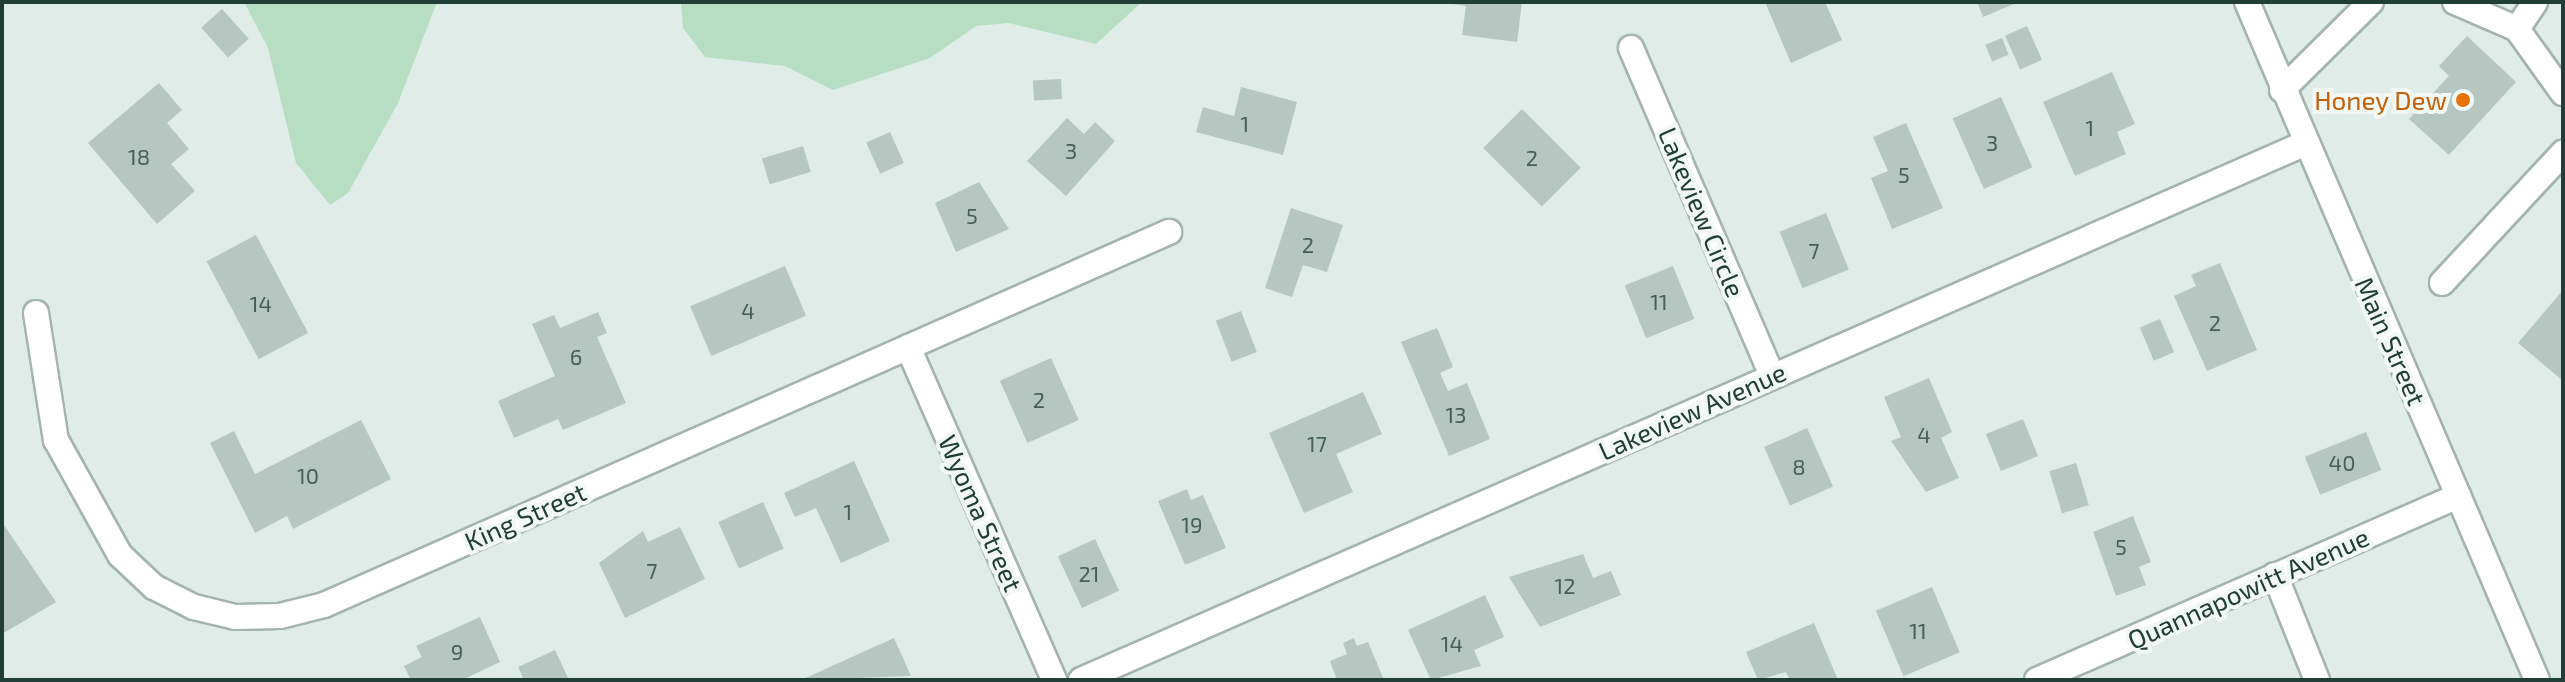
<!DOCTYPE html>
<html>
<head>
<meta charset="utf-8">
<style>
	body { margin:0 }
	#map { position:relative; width:2565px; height:682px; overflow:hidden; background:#e0ece7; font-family:"Exo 2",sans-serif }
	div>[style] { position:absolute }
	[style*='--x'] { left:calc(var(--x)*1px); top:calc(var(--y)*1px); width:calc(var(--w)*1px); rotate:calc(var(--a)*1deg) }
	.green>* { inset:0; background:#b7dec3 }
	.building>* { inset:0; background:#b5c7c0; transform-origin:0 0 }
	.roads { filter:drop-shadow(2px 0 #a3b4ae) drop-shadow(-2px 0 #a3b4ae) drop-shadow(0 2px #a3b4ae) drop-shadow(0 -2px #a3b4ae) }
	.lane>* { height:24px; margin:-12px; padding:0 12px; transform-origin:12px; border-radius:12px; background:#fff }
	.street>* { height:24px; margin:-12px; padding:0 12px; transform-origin:12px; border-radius:12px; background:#fff }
	.dots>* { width:22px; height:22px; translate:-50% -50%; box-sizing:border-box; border:4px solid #f1f8f5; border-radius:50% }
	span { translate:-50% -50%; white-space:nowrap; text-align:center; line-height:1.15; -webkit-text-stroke:8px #f1f8f5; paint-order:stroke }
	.number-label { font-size:22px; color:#456058 }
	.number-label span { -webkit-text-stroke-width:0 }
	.food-label { font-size:26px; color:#c56008 }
	.right { translate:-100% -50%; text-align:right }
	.street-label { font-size:26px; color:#203d36 }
	.frame { position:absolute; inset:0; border:4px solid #203d36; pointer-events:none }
</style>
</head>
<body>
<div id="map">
	<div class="green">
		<div style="clip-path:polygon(244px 2px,437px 2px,398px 103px,348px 193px,330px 205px,296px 163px,268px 48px)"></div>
		<div style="clip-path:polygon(681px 2px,1142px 2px,1096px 44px,1009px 23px,976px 26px,930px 58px,833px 90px,785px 66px,705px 57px,683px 28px)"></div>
	</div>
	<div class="building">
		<div style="clip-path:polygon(1522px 2px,1517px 42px,1462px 35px,1466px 6px,1452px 4px)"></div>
		<div style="clip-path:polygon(1765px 2px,1825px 2px,1842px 40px,1791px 63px)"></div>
		<div style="clip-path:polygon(1977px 2px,2019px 2px,1983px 17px)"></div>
		<div style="left:222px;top:9px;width:40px;height:28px;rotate:48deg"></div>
		<div style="left:2027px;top:26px;width:37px;height:24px;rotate:66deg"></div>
		<div style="clip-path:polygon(2467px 36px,2516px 82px,2449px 155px,2409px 119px,2449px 76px,2439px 66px)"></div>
		<div style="left:2002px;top:38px;width:18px;height:18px;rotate:68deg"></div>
		<div style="clip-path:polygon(2112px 72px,2135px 124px,2117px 132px,2126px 154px,2075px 176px,2043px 102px)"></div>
		<div style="left:1061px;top:79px;width:20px;height:28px;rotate:87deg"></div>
		<div style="clip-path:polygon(159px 83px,182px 110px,167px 123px,189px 149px,171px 164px,195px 191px,157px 224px,88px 143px)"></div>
		<div style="clip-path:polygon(1241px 87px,1297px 102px,1283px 155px,1196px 132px,1203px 107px,1234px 116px)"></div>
		<div style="left:2001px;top:97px;width:77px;height:53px;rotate:66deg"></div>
		<div style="left:1522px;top:109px;width:83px;height:55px;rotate:45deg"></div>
		<div style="clip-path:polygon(1067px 118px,1084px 134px,1095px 122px,1115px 141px,1066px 196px,1027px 161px)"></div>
		<div style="clip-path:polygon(1906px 123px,1943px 208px,1892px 229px,1871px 178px,1888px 171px,1873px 137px)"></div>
		<div style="left:890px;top:132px;width:34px;height:26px;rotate:66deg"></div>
		<div style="left:803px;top:146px;width:27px;height:43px;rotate:73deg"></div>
		<div style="clip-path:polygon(979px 182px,1009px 229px,956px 252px,935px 203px)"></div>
		<div style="clip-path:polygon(1291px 208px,1343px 225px,1327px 272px,1303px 265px,1292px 297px,1265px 288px)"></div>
		<div style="left:1826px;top:213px;width:61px;height:50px;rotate:68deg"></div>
		<div style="left:256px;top:235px;width:111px;height:56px;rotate:62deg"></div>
		<div style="clip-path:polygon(2220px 263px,2257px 350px,2207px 371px,2174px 296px,2196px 286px,2191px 275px)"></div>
		<div style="left:785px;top:266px;width:54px;height:103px;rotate:67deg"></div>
		<div style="left:1673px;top:266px;width:57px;height:52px;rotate:68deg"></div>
		<div style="clip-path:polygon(2563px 290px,2563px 381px,2518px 343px)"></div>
		<div style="left:1241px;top:311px;width:44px;height:27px;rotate:69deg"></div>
		<div style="clip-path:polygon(598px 312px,607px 333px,597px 337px,626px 403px,563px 430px,558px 419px,514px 438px,498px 401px,555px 376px,532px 324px,554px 315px,560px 328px)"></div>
		<div style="left:2160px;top:319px;width:36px;height:22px;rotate:67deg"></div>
		<div style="clip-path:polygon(1437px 328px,1453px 367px,1440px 373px,1448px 391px,1467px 383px,1490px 439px,1449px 456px,1401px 342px)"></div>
		<div style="left:1051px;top:358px;width:68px;height:56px;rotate:66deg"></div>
		<div style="clip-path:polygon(1929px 378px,1952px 432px,1941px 438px,1959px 478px,1926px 492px,1891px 441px,1901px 437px,1884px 397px)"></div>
		<div style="clip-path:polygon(1363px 392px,1382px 434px,1336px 454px,1353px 492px,1304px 513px,1269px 433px)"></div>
		<div style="left:2023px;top:419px;width:40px;height:40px;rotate:68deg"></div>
		<div style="clip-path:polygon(361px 420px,391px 479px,293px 529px,287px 516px,255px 533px,210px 443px,234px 431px,255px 474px)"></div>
		<div style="left:1807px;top:428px;width:64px;height:47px;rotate:66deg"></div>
		<div style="left:2366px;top:432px;width:41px;height:66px;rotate:68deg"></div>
		<div style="clip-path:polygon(854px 461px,890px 541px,841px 563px,816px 508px,795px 517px,784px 493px)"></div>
		<div style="left:2076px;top:463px;width:44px;height:28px;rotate:73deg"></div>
		<div style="clip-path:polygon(1187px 489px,1191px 500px,1203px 495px,1226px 548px,1185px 565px,1158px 501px)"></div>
		<div style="left:763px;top:502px;width:51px;height:49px;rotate:66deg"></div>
		<div style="clip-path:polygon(2133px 516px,2151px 562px,2139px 567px,2146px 585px,2116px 596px,2093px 532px)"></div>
		<div style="clip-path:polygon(2px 522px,56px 602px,2px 634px)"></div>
		<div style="clip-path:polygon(680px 527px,705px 579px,625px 618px,599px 563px,643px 531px,648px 542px)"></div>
		<div style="left:1095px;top:539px;width:57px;height:41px;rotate:65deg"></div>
		<div style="clip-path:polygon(1583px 554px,1593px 578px,1611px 571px,1621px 595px,1540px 627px,1509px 577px)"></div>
		<div style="left:1932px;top:587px;width:71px;height:61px;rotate:67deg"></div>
		<div style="clip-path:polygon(1485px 595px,1504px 637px,1474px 650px,1481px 666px,1431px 680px,1408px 630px)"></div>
		<div style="clip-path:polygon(480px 617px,500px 662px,462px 680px,411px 680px,404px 666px,422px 657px,416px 646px)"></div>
		<div style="clip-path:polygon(1814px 623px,1838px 680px,1790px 680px,1786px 672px,1758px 680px,1746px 652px)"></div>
		<div style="clip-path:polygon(894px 638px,911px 676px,801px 680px)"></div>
		<div style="clip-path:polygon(1354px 638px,1357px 646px,1368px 642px,1384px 680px,1337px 680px,1330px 661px,1347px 654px,1343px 643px)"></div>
		<div style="clip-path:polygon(555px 650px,569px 680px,524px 680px,518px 667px)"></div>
	</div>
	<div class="roads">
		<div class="lane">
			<div style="--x:2455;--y:2;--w:68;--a:23.5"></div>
			<div style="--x:2517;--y:29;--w:32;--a:-56"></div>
			<div style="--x:2517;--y:29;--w:79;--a:54.3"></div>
			<div style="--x:2282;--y:90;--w:125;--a:-44.7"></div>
			<div style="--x:2442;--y:283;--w:178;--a:-47.1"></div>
		</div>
		<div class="street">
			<div style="--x:2247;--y:2;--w:737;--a:66.84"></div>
			<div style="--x:1631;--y:48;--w:357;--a:66.7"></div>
			<div style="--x:36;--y:313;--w:129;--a:81.1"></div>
			<div style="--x:56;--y:440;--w:132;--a:60.9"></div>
			<div style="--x:120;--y:555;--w:47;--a:43.3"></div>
			<div style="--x:154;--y:587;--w:45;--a:26.6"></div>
			<div style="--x:194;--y:607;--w:42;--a:13.7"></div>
			<div style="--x:235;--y:617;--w:45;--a:-1.3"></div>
			<div style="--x:280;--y:616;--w:45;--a:-14"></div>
			<div style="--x:324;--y:605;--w:924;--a:-23.82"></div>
			<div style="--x:908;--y:347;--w:364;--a:66.3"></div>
			<div style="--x:2275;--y:575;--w:113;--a:68.2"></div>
			<div style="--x:1081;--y:680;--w:1335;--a:-23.67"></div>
			<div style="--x:2037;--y:680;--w:460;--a:-23.6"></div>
		</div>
	</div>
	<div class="dots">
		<div style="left:2463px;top:100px;background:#e8710a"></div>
	</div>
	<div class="number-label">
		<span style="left:1245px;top:124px">1</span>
		<span style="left:2090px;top:128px">1</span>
		<span style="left:1992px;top:143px">3</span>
		<span style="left:1071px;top:151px">3</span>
		<span style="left:139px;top:157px">18</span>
		<span style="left:1532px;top:158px">2</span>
		<span style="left:1904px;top:175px">5</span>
		<span style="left:972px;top:216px">5</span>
		<span style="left:1308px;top:245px">2</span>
		<span style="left:1814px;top:251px">7</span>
		<span style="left:1659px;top:302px">11</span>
		<span style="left:261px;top:304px">14</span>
		<span style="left:748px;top:311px">4</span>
		<span style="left:2215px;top:323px">2</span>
		<span style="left:576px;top:357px">6</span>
		<span style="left:1039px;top:400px">2</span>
		<span style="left:1456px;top:415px">13</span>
		<span style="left:1924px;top:435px">4</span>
		<span style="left:1317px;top:444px">17</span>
		<span style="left:2342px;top:463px">40</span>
		<span style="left:1799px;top:467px">8</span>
		<span style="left:308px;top:476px">10</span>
		<span style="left:848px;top:512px">1</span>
		<span style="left:1192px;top:525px">19</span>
		<span style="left:2121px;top:547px">5</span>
		<span style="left:652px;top:571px">7</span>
		<span style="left:1089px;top:574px">21</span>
		<span style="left:1565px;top:586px">12</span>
		<span style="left:1918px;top:631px">11</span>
		<span style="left:1452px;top:644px">14</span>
		<span style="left:457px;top:652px">9</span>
	</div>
	<div class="food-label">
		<span class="right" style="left:2447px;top:100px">Honey Dew</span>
	</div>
	<div class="street-label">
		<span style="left:1702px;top:212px;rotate:67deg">Lakeview Circle</span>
		<span style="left:2391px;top:341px;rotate:66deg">Main Street</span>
		<span style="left:1692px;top:411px;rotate:-24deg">Lakeview Avenue</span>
		<span style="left:981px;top:513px;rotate:66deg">Wyoma Street</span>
		<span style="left:525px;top:516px;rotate:-24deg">King Street</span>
		<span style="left:2248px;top:588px;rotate:-24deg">Quannapowitt Avenue</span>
	</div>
	<div class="frame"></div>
</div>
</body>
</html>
